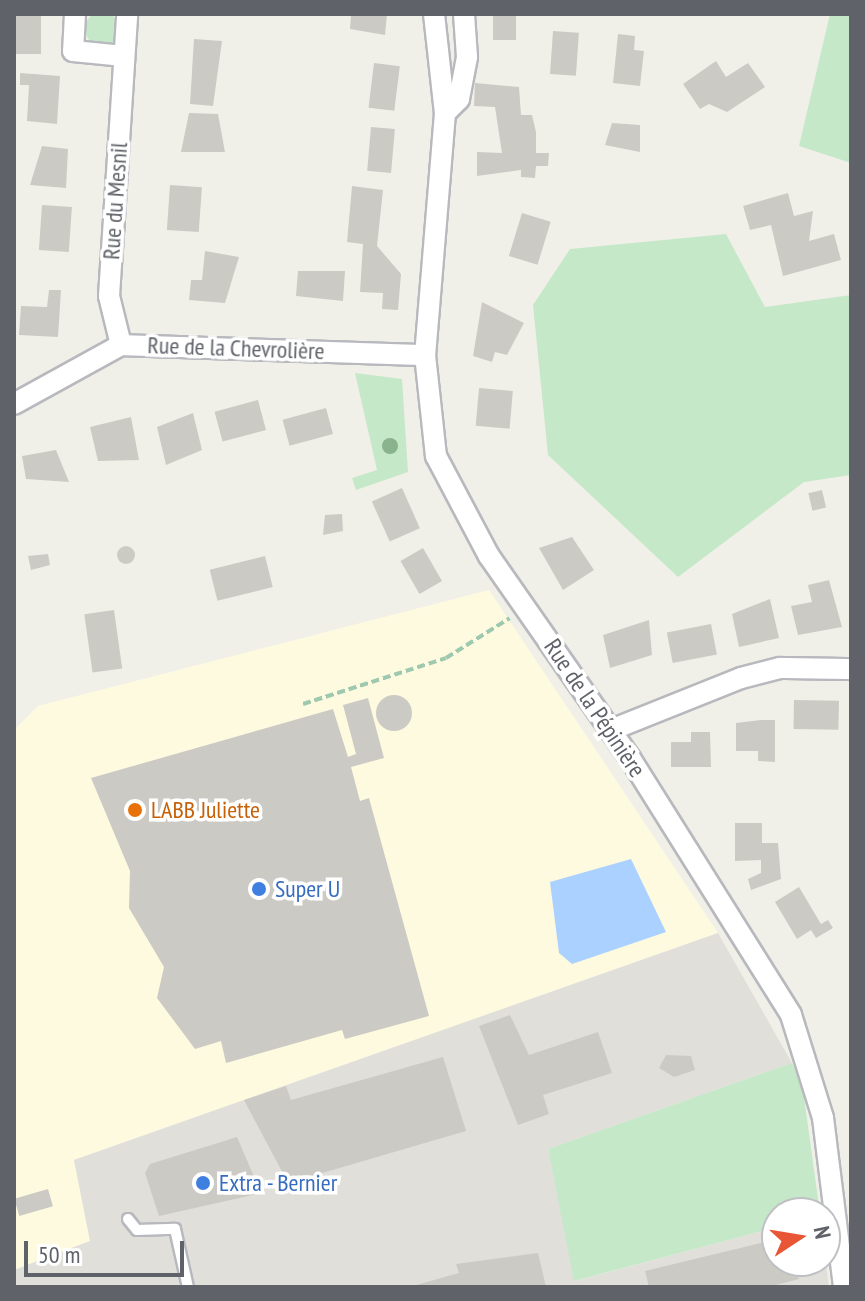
<!DOCTYPE html>
<html>
<head>
<meta charset="utf-8">
<style>
	body { margin:0 }
	#map { position:relative; width:865px; height:1301px; overflow:hidden; background:#f1f0e8; font-family:"PT Sans Narrow",sans-serif }
	div>[style] { position:absolute }
	[style*='--x'] { left:calc(var(--x)*1px); top:calc(var(--y)*1px); width:calc(var(--w)*1px); rotate:calc(var(--a)*1deg) }
	.commercial>* { inset:0; background:#fefae0 }
	.industrial>* { inset:0; background:#e0dfda }
	.green>* { inset:0; background:#c5e8c9 }
	.round { border-radius:50% }
	.water>* { inset:0; background:#aad1ff }
	.building>* { inset:0; background:#cccac5; transform-origin:0 0 }
	.path>* { height:4px; margin-top:-2px; transform-origin:0; background:repeating-linear-gradient(90deg,#9ec9af 0 8px,transparent 0 12px) }
	.roads { filter:drop-shadow(2px 0 #b8b9be) drop-shadow(-2px 0 #b8b9be) drop-shadow(0 2px #b8b9be) drop-shadow(0 -2px #b8b9be) }
	.service>* { height:10px; margin:-5px; padding:0 5px; transform-origin:5px; border-radius:5px; background:#fff }
	.minor>* { height:20px; margin:-10px; padding:0 10px; transform-origin:10px; border-radius:10px; background:#fff }
	.trees>* { width:16px; height:16px; margin:-8px; border-radius:50%; background:#89b38c }
	.dots>* { width:22px; height:22px; translate:-50% -50%; box-sizing:border-box; border:4px solid #fff; border-radius:50% }
	span { translate:-50% -50%; white-space:nowrap; text-align:center; line-height:1.15; -webkit-text-stroke:7px #fff; paint-order:stroke }
	.street-label { font-size:24px; color:#5f6268 }
	.food-label { font-size:24px; color:#c56008 }
	.left { translate:0 -50%; text-align:left }
	.shop-label { font-size:24px; color:#366cbe }
	.frame { position:absolute; inset:0; border:16px solid #5f6268; pointer-events:none }
	.north { position:absolute; left:761px; top:1197px; width:80px; height:80px; box-sizing:border-box; background:#fff; border:2px solid #bfc0c3; border-radius:50%; rotate:78deg; font-size:22px; font-weight:700; line-height:32px; text-align:center; color:#5f6268 }
	.north::after { content:''; display:block; margin:auto; width:28px; height:36px; background:#e95635; clip-path:polygon(50% 0,100% 100%,50% 72%,0 100%) }
	.scale { position:absolute; left:24px; top:1241px; width:160px; height:36px; box-sizing:border-box; border:4px solid #5f6268; border-top:0; padding-left:10px; font-size:24px; line-height:28px; white-space:nowrap; color:#5f6268; -webkit-text-stroke:6px #fff; paint-order:stroke }
</style>
</head>
<body>
<div id="map">
	<div class="commercial">
		<div style="clip-path:polygon(489px 590px,718px 933px,74px 1160px,90px 1241px,14px 1270px,14px 730px,38px 706px)"></div>
	</div>
	<div class="industrial">
		<div style="clip-path:polygon(718px 933px,792px 1063px,548px 1149px,575px 1281px,777px 1227px,777px 1261px,825px 1261px,825px 1255px,829px 1287px,14px 1287px,14px 1270px,90px 1241px,74px 1160px)"></div>
	</div>
	<div class="green">
		<div class="round" style="left:85px;top:12px;width:34px;height:34px"></div>
		<div style="clip-path:polygon(830px 14px,851px 14px,851px 163px,799px 146px)"></div>
		<div style="clip-path:polygon(726px 234px,765px 307px,851px 295px,851px 475px,804px 482px,678px 577px,548px 455px,533px 305px,570px 249px)"></div>
		<div style="clip-path:polygon(355px 373px,402px 379px,408px 472px,356px 490px,352px 478px,377px 470px)"></div>
		<div style="clip-path:polygon(792px 1063px,803px 1090px,820px 1213px,777px 1213px,777px 1227px,574px 1281px,548px 1149px)"></div>
	</div>
	<div class="water">
		<div style="clip-path:polygon(631px 859px,666px 932px,572px 964px,559px 953px,550px 882px)"></div>
	</div>
	<div class="building">
		<div style="left:16px;top:14px;width:25px;height:40px"></div>
		<div style="clip-path:polygon(351px 14px,387px 14px,385px 35px,350px 29px)"></div>
		<div style="left:493px;top:14px;width:23px;height:26px"></div>
		<div style="left:553px;top:31px;width:26px;height:43px;rotate:4deg"></div>
		<div style="clip-path:polygon(618px 34px,635px 36px,634px 50px,644px 51px,640px 86px,613px 83px)"></div>
		<div style="clip-path:polygon(194px 39px,222px 41px,213px 106px,190px 104px)"></div>
		<div style="clip-path:polygon(716px 61px,726px 77px,748px 63px,765px 87px,727px 112px,709px 104px,700px 109px,683px 84px)"></div>
		<div style="left:374px;top:63px;width:26px;height:45px;rotate:7deg"></div>
		<div style="clip-path:polygon(20px 73px,60px 76px,57px 124px,27px 121px,29px 85px,20px 85px)"></div>
		<div style="clip-path:polygon(475px 83px,519px 87px,521px 115px,532px 115px,536px 132px,536px 153px,549px 153px,548px 166px,536px 166px,535px 178px,521px 177px,521px 170px,477px 176px,477px 152px,502px 153px,495px 107px,474px 106px)"></div>
		<div style="clip-path:polygon(189px 113px,218px 114px,225px 152px,181px 152px)"></div>
		<div style="clip-path:polygon(612px 123px,640px 125px,640px 152px,605px 145px)"></div>
		<div style="left:371px;top:127px;width:24px;height:44px;rotate:5deg"></div>
		<div style="clip-path:polygon(42px 146px,68px 149px,66px 188px,30px 185px)"></div>
		<div style="left:170px;top:185px;width:32px;height:45px;rotate:4deg"></div>
		<div style="clip-path:polygon(352px 186px,383px 190px,377px 246px,401px 274px,398px 310px,382px 309px,383px 293px,360px 292px,363px 244px,347px 242px)"></div>
		<div style="clip-path:polygon(788px 193px,794px 216px,813px 211px,809px 241px,834px 234px,841px 260px,783px 276px,771px 225px,750px 230px,743px 206px)"></div>
		<div style="left:42px;top:205px;width:30px;height:45px;rotate:4deg"></div>
		<div style="left:522px;top:213px;width:30px;height:45px;rotate:17deg"></div>
		<div style="clip-path:polygon(205px 251px,239px 257px,225px 303px,189px 300px,191px 280px,202px 280px)"></div>
		<div style="clip-path:polygon(298px 271px,345px 271px,343px 301px,296px 296px)"></div>
		<div style="clip-path:polygon(49px 290px,61px 290px,58px 337px,19px 335px,21px 306px,47px 307px)"></div>
		<div style="clip-path:polygon(482px 302px,524px 323px,507px 355px,495px 352px,492px 362px,473px 356px)"></div>
		<div style="left:479px;top:388px;width:34px;height:38px;rotate:5deg"></div>
		<div style="left:258px;top:400px;width:31px;height:45px;rotate:75deg"></div>
		<div style="left:326px;top:408px;width:27px;height:45px;rotate:75deg"></div>
		<div style="clip-path:polygon(193px 413px,202px 450px,166px 465px,157px 427px)"></div>
		<div style="clip-path:polygon(131px 417px,139px 460px,98px 461px,90px 427px)"></div>
		<div style="clip-path:polygon(56px 450px,69px 482px,26px 479px,22px 456px)"></div>
		<div style="left:402px;top:488px;width:44px;height:33px;rotate:66deg"></div>
		<div style="left:822px;top:490px;width:18px;height:14px;rotate:77deg"></div>
		<div style="clip-path:polygon(342px 514px,343px 531px,323px 535px,325px 515px)"></div>
		<div style="clip-path:polygon(572px 537px,594px 570px,563px 590px,539px 548px)"></div>
		<div class="round" style="left:117px;top:546px;width:18px;height:18px"></div>
		<div style="left:423px;top:548px;width:38px;height:26px;rotate:60deg"></div>
		<div style="clip-path:polygon(48px 554px,50px 565px,31px 570px,28px 556px)"></div>
		<div style="left:265px;top:556px;width:32px;height:57px;rotate:76deg"></div>
		<div style="clip-path:polygon(829px 580px,842px 627px,798px 635px,791px 606px,812px 602px,808px 585px)"></div>
		<div style="clip-path:polygon(770px 599px,779px 638px,739px 647px,732px 614px)"></div>
		<div style="left:114px;top:610px;width:59px;height:30px;rotate:82deg"></div>
		<div style="clip-path:polygon(649px 620px,652px 655px,610px 668px,603px 635px)"></div>
		<div style="left:711px;top:624px;width:31px;height:45px;rotate:79deg"></div>
		<div class="round" style="left:376px;top:695px;width:36px;height:36px"></div>
		<div style="clip-path:polygon(368px 698px,384px 758px,351px 767px,360px 801px,369px 798px,429px 1016px,345px 1039px,342px 1030px,226px 1063px,221px 1041px,195px 1049px,157px 998px,164px 967px,129px 908px,130px 871px,91px 778px,333px 709px,348px 757px,356px 754px,343px 705px)"></div>
		<div style="left:794px;top:700px;width:45px;height:29px;rotate:1deg"></div>
		<div style="clip-path:polygon(761px 720px,775px 720px,775px 762px,758px 761px,758px 751px,736px 751px,736px 723px)"></div>
		<div style="clip-path:polygon(691px 732px,710px 732px,711px 767px,671px 767px,671px 742px,691px 742px)"></div>
		<div style="clip-path:polygon(735px 823px,762px 823px,762px 843px,778px 843px,781px 879px,751px 890px,748px 879px,761px 873px,761px 860px,735px 861px)"></div>
		<div style="clip-path:polygon(799px 887px,821px 924px,828px 920px,833px 928px,816px 938px,811px 930px,797px 939px,775px 902px)"></div>
		<div style="clip-path:polygon(510px 1015px,529px 1055px,598px 1032px,612px 1073px,543px 1095px,549px 1114px,518px 1125px,479px 1026px)"></div>
		<div style="clip-path:polygon(666px 1055px,691px 1056px,695px 1070px,674px 1077px,659px 1068px)"></div>
		<div style="clip-path:polygon(443px 1057px,466px 1131px,288px 1183px,244px 1100px,286px 1086px,291px 1100px)"></div>
		<div style="clip-path:polygon(237px 1137px,261px 1193px,159px 1216px,145px 1173px,150px 1164px)"></div>
		<div style="left:48px;top:1189px;width:18px;height:35px;rotate:74deg"></div>
		<div style="clip-path:polygon(777px 1239px,777px 1261px,794px 1261px,799px 1279px,768px 1287px,649px 1287px,645px 1271px)"></div>
		<div style="clip-path:polygon(538px 1253px,546px 1287px,409px 1287px,459px 1273px,456px 1264px)"></div>
	</div>
	<div class="path">
		<div style="--x:303;--y:704;--w:150;--a:-17.8"></div>
		<div style="--x:446;--y:658;--w:75;--a:-32"></div>
	</div>
	<div class="roads">
		<div class="service">
			<div style="--x:128;--y:1219;--w:14;--a:51"></div>
			<div style="--x:137;--y:1230;--w:38;--a:-2"></div>
			<div style="--x:175;--y:1229;--w:59;--a:77.4"></div>
		</div>
		<div class="minor">
			<div style="--x:75;--y:14;--w:37;--a:93"></div>
			<div style="--x:73;--y:51;--w:51;--a:5.6"></div>
			<div style="--x:434;--y:14;--w:100;--a:83.7"></div>
			<div style="--x:445;--y:113;--w:243;--a:94.7"></div>
			<div style="--x:425;--y:355;--w:102;--a:83.8"></div>
			<div style="--x:436;--y:456;--w:113;--a:62.1"></div>
			<div style="--x:489;--y:556;--w:246;--a:55.1"></div>
			<div style="--x:630;--y:758;--w:303;--a:57.9"></div>
			<div style="--x:791;--y:1015;--w:108;--a:72.7"></div>
			<div style="--x:823;--y:1118;--w:170;--a:82.9"></div>
			<div style="--x:445;--y:113;--w:20;--a:-45"></div>
			<div style="--x:459;--y:99;--w:43;--a:-79.2"></div>
			<div style="--x:467;--y:57;--w:43;--a:-94"></div>
			<div style="--x:121;--y:345;--w:50;--a:-103.8"></div>
			<div style="--x:109;--y:296;--w:283;--a:-86.3"></div>
			<div style="--x:14;--y:404;--w:122;--a:-28.9"></div>
			<div style="--x:121;--y:345;--w:304;--a:1.9"></div>
			<div style="--x:611;--y:730;--w:140;--a:-21.8"></div>
			<div style="--x:741;--y:678;--w:40;--a:-14.4"></div>
			<div style="--x:780;--y:668;--w:71;--a:0.8"></div>
		</div>
	</div>
	<div class="trees">
		<div style="left:390px;top:446px"></div>
	</div>
	<div class="dots">
		<div style="left:135px;top:810px;background:#e8710a"></div>
		<div style="left:259px;top:889px;background:#3f7fe0"></div>
		<div style="left:203px;top:1183px;background:#3f7fe0"></div>
	</div>
	<div class="street-label">
		<span style="left:115px;top:201px;rotate:-86deg">Rue du Mesnil</span>
		<span style="left:236px;top:348px;rotate:2deg">Rue de la Chevrolière</span>
		<span style="left:595px;top:708px;rotate:56deg">Rue de la Pépinière</span>
	</div>
	<div class="food-label">
		<span class="left" style="left:151px;top:810px">LABB Juliette</span>
	</div>
	<div class="shop-label">
		<span class="left" style="left:275px;top:889px">Super U</span>
		<span class="left" style="left:219px;top:1183px">Extra - Bernier</span>
	</div>
	<div class="frame"></div>
	<div class="north">N</div>
	<div class="scale">50 m</div>
</div>
</body>
</html>
